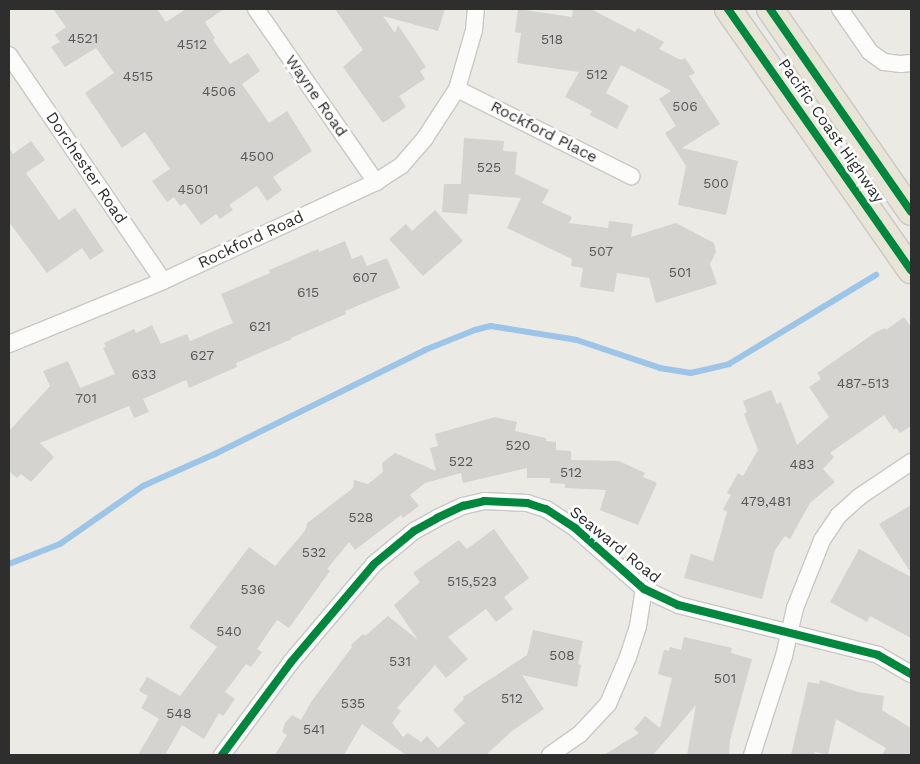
<!DOCTYPE html>
<html>
<head>
<meta charset="utf-8">
<style>
	body { margin:0 }
	#map { position:relative; width:920px; height:764px; overflow:hidden; background:#ebeae4; font-family:"Work Sans",sans-serif }
	div>[style] { position:absolute }
	[style*='--x'] { left:calc(var(--x)*1px); top:calc(var(--y)*1px); width:calc(var(--w)*1px); rotate:calc(var(--a)*1deg) }
	.stream>* { height:5.5px; margin:-2.75px; padding:0 2.75px; transform-origin:2.75px; border-radius:2.75px; background:#9dc5e8 }
	.building>* { inset:0; background:#d4d3cf }
	.roads { filter:drop-shadow(1px 0 #c9c8c8) drop-shadow(-1px 0 #c9c8c8) drop-shadow(0 1px #c9c8c8) drop-shadow(0 -1px #c9c8c8) }
	.minor>* { height:16px; margin:-8px; padding:0 8px; transform-origin:8px; border-radius:8px; background:#fcfcfb }
	.trunk>* { height:26px; margin:-13px; padding:0 13px; transform-origin:13px; border-radius:13px; background:#e8e4d6 }
	.cycleway>* { height:8px; margin:-4px; padding:0 4px; transform-origin:4px; border-radius:4px; background:#00873e }
	span { translate:-50% -50%; white-space:nowrap; text-align:center; line-height:1.15; -webkit-text-stroke:5px #fff; paint-order:stroke }
	.number-label { font-size:14px; color:#585857 }
	.number-label span { -webkit-text-stroke-width:0 }
	.street-label { font-size:16px; color:#2e2e2e }
	.frame { position:absolute; inset:0; border:10px solid #2e2e2e; pointer-events:none }
</style>
</head>
<body>
<div id="map">
	<div class="stream">
		<div style="--x:9;--y:564;--w:55;--a:-21.4"></div>
		<div style="--x:60;--y:544;--w:101;--a:-34.9"></div>
		<div style="--x:143;--y:486;--w:77;--a:-23.9"></div>
		<div style="--x:213;--y:455;--w:237;--a:-26.3"></div>
		<div style="--x:425;--y:350;--w:54;--a:-21.8"></div>
		<div style="--x:475;--y:330;--w:16;--a:-14"></div>
		<div style="--x:491;--y:326;--w:87;--a:9.2"></div>
		<div style="--x:577;--y:340;--w:88;--a:18.6"></div>
		<div style="--x:660;--y:368;--w:31;--a:9"></div>
		<div style="--x:691;--y:373;--w:39;--a:-13"></div>
		<div style="--x:729;--y:364;--w:172;--a:-31.2"></div>
	</div>
	<div class="building">
		<div style="clip-path:polygon(53px 9px,157px 9px,166px 22px,186px 9px,224px 9px,205px 22px,215px 38px,213px 40px,230px 64px,248px 53px,260px 71px,242px 84px,269px 123px,287px 111px,312px 151px,273px 177px,282px 190px,267px 201px,257px 186px,229px 205px,233px 210px,220px 219px,216px 214px,201px 225px,185px 203px,180px 206px,174px 197px,167px 202px,152px 181px,170px 169px,145px 132px,122px 148px,85px 93px,114px 73px,96px 48px,65px 67px,51px 47px,60px 42px,55px 35px,66px 27px)"></div>
		<div style="clip-path:polygon(335px 9px,445px 9px,438px 31px,383px 16px,395px 33px,398px 25px,426px 67px,420px 71px,425px 79px,399px 96px,406px 107px,383px 123px,343px 67px,363px 50px)"></div>
		<div style="clip-path:polygon(518px 9px,572px 17px,573px 9px,591px 9px,635px 32px,638px 28px,664px 42px,659px 49px,681px 60px,685px 58px,695px 73px,689px 76px,720px 124px,682px 148px,738px 161px,726px 215px,678px 205px,686px 166px,665px 133px,676px 126px,659px 99px,671px 91px,621px 65px,606px 93px,629px 106px,617px 129px,590px 115px,592px 111px,565px 97px,579px 72px,517px 63px,521px 33px,515px 32px)"></div>
		<div style="clip-path:polygon(464px 138px,504px 141px,503px 151px,517px 152px,515px 174px,549px 190px,542px 203px,572px 217px,569px 223px,608px 228px,609px 221px,633px 224px,631px 237px,676px 223px,714px 243px,716px 252px,710px 264px,717px 284px,656px 303px,649px 278px,617px 273px,614px 292px,580px 287px,583px 268px,571px 266px,572px 259px,507px 228px,521px 198px,469px 194px,467px 214px,442px 212px,444px 184px,461px 184px)"></div>
		<div style="clip-path:polygon(31px 141px,45px 160px,26px 173px,59px 220px,75px 208px,104px 251px,90px 260px,82px 248px,47px 273px,9px 222px,9px 148px,13px 154px)"></div>
		<div style="clip-path:polygon(435px 210px,463px 241px,423px 276px,389px 239px,406px 224px,412px 231px)"></div>
		<div style="clip-path:polygon(345px 241px,352px 259px,362px 255px,367px 266px,387px 258px,400px 288px,345px 311px,346px 314px,291px 338px,292px 339px,236px 363px,237px 367px,189px 388px,186px 380px,143px 399px,149px 412px,134px 418px,129px 406px,40px 443px,54px 457px,31px 482px,21px 474px,17px 478px,9px 471px,9px 431px,50px 386px,43px 371px,68px 361px,80px 388px,115px 374px,103px 348px,106px 347px,104px 343px,134px 329px,136px 333px,152px 325px,161px 344px,187px 334px,190px 341px,233px 323px,221px 294px,270px 273px,269px 270px,318px 249px,319px 252px)"></div>
		<div style="clip-path:polygon(904px 317px,911px 327px,911px 426px,900px 433px,896px 428px,894px 430px,884px 415px,830px 453px,834px 457px,823px 469px,835px 482px,810px 503px,790px 539px,785px 536px,775px 550px,762px 599px,684px 578px,691px 554px,713px 561px,727px 512px,723px 509px,731px 495px,727px 493px,738px 473px,743px 476px,758px 450px,744px 414px,747px 412px,743px 401px,771px 390px,777px 404px,781px 402px,797px 445px,829px 417px,809px 387px,821px 379px,817px 373px,876px 332px,885px 328px,886px 330px)"></div>
		<div style="clip-path:polygon(495px 417px,517px 422px,515px 431px,546px 438px,546px 441px,556px 442px,556px 450px,571px 451px,571px 460px,619px 461px,645px 473px,643px 477px,657px 483px,638px 525px,600px 510px,606px 490px,565px 488px,565px 484px,550px 483px,550px 478px,527px 478px,527px 468px,463px 483px,461px 473px,425px 483px,410px 495px,419px 506px,403px 518px,401px 515px,355px 550px,349px 542px,327px 569px,330px 571px,289px 628px,277px 620px,257px 649px,262px 652px,251px 667px,246px 664px,225px 692px,235px 699px,223px 716px,219px 713px,204px 739px,182px 725px,165px 755px,138px 755px,159px 719px,141px 708px,148px 696px,139px 691px,147px 677px,180px 696px,217px 647px,189px 627px,249px 547px,275px 566px,304px 532px,307px 526px,306px 524px,353px 488px,354px 480px,368px 484px,383px 472px,382px 463px,395px 453px,436px 471px,430px 448px,438px 446px,435px 434px)"></div>
		<div style="clip-path:polygon(911px 505px,911px 573px,879px 524px)"></div>
		<div style="clip-path:polygon(494px 529px,529px 578px,504px 597px,513px 609px,496px 622px,486px 609px,448px 637px,468px 659px,446px 678px,435px 665px,397px 708px,401px 711px,392px 723px,403px 737px,408px 733px,421px 742px,427px 736px,438px 748px,465px 723px,453px 710px,464px 699px,463px 697px,527px 655px,533px 630px,583px 641px,578px 664px,581px 665px,577px 687px,522px 675px,544px 709px,512px 731px,486px 755px,406px 755px,362px 724px,344px 755px,275px 755px,287px 735px,282px 732px,285px 723px,292px 715px,301px 720px,311px 702px,352px 647px,351px 645px,363px 634px,365px 636px,388px 616px,418px 640px,394px 605px,420px 582px,413px 573px,459px 540px,467px 549px)"></div>
		<div style="clip-path:polygon(859px 549px,911px 577px,911px 638px,870px 616px,867px 622px,830px 602px)"></div>
		<div style="clip-path:polygon(684px 637px,732px 648px,731px 653px,752px 659px,730px 740px,729px 755px,687px 755px,696px 705px,653px 755px,604px 755px,639px 733px,634px 729px,645px 716px,660px 728px,672px 678px,658px 674px,664px 650px,669px 651px,670px 647px,681px 650px)"></div>
		<div style="clip-path:polygon(820px 680px,858px 692px,884px 696px,882px 710px,911px 728px,911px 755px,882px 755px,886px 748px,836px 719px,828px 755px,815px 752px,814px 755px,791px 755px,808px 682px,819px 684px)"></div>
	</div>
	<div class="roads">
		<div class="minor">
			<div style="--x:256;--y:9;--w:211;--a:55.3"></div>
			<div style="--x:840;--y:9;--w:52;--a:55.1"></div>
			<div style="--x:870;--y:52;--w:17;--a:36"></div>
			<div style="--x:884;--y:62;--w:17;--a:7"></div>
			<div style="--x:901;--y:64;--w:10;--a:-6"></div>
			<div style="--x:9;--y:55;--w:273;--a:55.7"></div>
			<div style="--x:457;--y:89;--w:195;--a:26.6"></div>
			<div style="--x:9;--y:344;--w:166;--a:-22.2"></div>
			<div style="--x:163;--y:281;--w:235;--a:-24.9"></div>
			<div style="--x:376;--y:182;--w:30;--a:-33"></div>
			<div style="--x:401;--y:166;--w:37;--a:-49"></div>
			<div style="--x:425;--y:138;--w:59;--a:-56.9"></div>
			<div style="--x:457;--y:89;--w:61;--a:-73.9"></div>
			<div style="--x:474;--y:30;--w:21;--a:-85"></div>
			<div style="--x:222;--y:755;--w:116;--a:-53.4"></div>
			<div style="--x:291;--y:662;--w:128;--a:-49.7"></div>
			<div style="--x:374;--y:564;--w:52;--a:-39.5"></div>
			<div style="--x:414;--y:531;--w:26;--a:-29"></div>
			<div style="--x:437;--y:518;--w:29;--a:-25"></div>
			<div style="--x:463;--y:506;--w:22;--a:-13"></div>
			<div style="--x:484;--y:501;--w:43;--a:2.7"></div>
			<div style="--x:527;--y:503;--w:20;--a:18"></div>
			<div style="--x:546;--y:509;--w:35;--a:33"></div>
			<div style="--x:575;--y:528;--w:92;--a:41.5"></div>
			<div style="--x:644;--y:589;--w:38;--a:25"></div>
			<div style="--x:678;--y:605;--w:206;--a:14"></div>
			<div style="--x:878;--y:655;--w:38;--a:30"></div>
			<div style="--x:550;--y:755;--w:35;--a:-35"></div>
			<div style="--x:579;--y:735;--w:42;--a:-46.9"></div>
			<div style="--x:608;--y:704;--w:51;--a:-66.9"></div>
			<div style="--x:628;--y:657;--w:33;--a:-72"></div>
			<div style="--x:638;--y:626;--w:37;--a:-81"></div>
			<div style="--x:752;--y:755;--w:104;--a:-72.1"></div>
			<div style="--x:784;--y:656;--w:49;--a:-77.1"></div>
			<div style="--x:795;--y:608;--w:73;--a:-68.3"></div>
			<div style="--x:822;--y:540;--w:29;--a:-56"></div>
			<div style="--x:838;--y:516;--w:28;--a:-42"></div>
			<div style="--x:859;--y:497;--w:63;--a:-33.9"></div>
		</div>
		<div class="trunk">
			<div style="--x:728;--y:9;--w:319;--a:55"></div>
			<div style="--x:770;--y:9;--w:247;--a:55.2"></div>
		</div>
	</div>
	<div class="cycleway">
		<div style="--x:728;--y:9;--w:319;--a:55"></div>
		<div style="--x:770;--y:9;--w:247;--a:55.2"></div>
		<div style="--x:222;--y:755;--w:116;--a:-53.4"></div>
		<div style="--x:291;--y:662;--w:128;--a:-49.7"></div>
		<div style="--x:374;--y:564;--w:52;--a:-39.5"></div>
		<div style="--x:414;--y:531;--w:26;--a:-29"></div>
		<div style="--x:437;--y:518;--w:29;--a:-25"></div>
		<div style="--x:463;--y:506;--w:22;--a:-13"></div>
		<div style="--x:484;--y:501;--w:43;--a:2.7"></div>
		<div style="--x:527;--y:503;--w:20;--a:18"></div>
		<div style="--x:546;--y:509;--w:35;--a:33"></div>
		<div style="--x:575;--y:528;--w:92;--a:41.5"></div>
		<div style="--x:644;--y:589;--w:38;--a:25"></div>
		<div style="--x:678;--y:605;--w:206;--a:14"></div>
		<div style="--x:878;--y:655;--w:38;--a:30"></div>
	</div>
	<div class="number-label">
		<span style="left:83px;top:38px">4521</span>
		<span style="left:552px;top:39px">518</span>
		<span style="left:192px;top:44px">4512</span>
		<span style="left:597px;top:74px">512</span>
		<span style="left:138px;top:76px">4515</span>
		<span style="left:219px;top:91px">4506</span>
		<span style="left:685px;top:106px">506</span>
		<span style="left:257px;top:156px">4500</span>
		<span style="left:489px;top:167px">525</span>
		<span style="left:716px;top:183px">500</span>
		<span style="left:193px;top:189px">4501</span>
		<span style="left:601px;top:251px">507</span>
		<span style="left:680px;top:272px">501</span>
		<span style="left:365px;top:277px">607</span>
		<span style="left:308px;top:292px">615</span>
		<span style="left:260px;top:326px">621</span>
		<span style="left:202px;top:355px">627</span>
		<span style="left:144px;top:374px">633</span>
		<span style="left:863px;top:383px">487-513</span>
		<span style="left:86px;top:398px">701</span>
		<span style="left:518px;top:445px">520</span>
		<span style="left:461px;top:461px">522</span>
		<span style="left:802px;top:464px">483</span>
		<span style="left:571px;top:472px">512</span>
		<span style="left:766px;top:501px">479,481</span>
		<span style="left:361px;top:517px">528</span>
		<span style="left:314px;top:552px">532</span>
		<span style="left:472px;top:581px">515,523</span>
		<span style="left:253px;top:589px">536</span>
		<span style="left:229px;top:631px">540</span>
		<span style="left:562px;top:655px">508</span>
		<span style="left:400px;top:661px">531</span>
		<span style="left:725px;top:678px">501</span>
		<span style="left:512px;top:698px">512</span>
		<span style="left:353px;top:703px">535</span>
		<span style="left:179px;top:713px">548</span>
		<span style="left:314px;top:729px">541</span>
	</div>
	<div class="street-label">
		<span style="left:316px;top:96px;rotate:55deg">Wayne Road</span>
		<span style="left:831px;top:131px;rotate:55deg">Pacific Coast Highway</span>
		<span style="left:544px;top:132px;rotate:27deg">Rockford Place</span>
		<span style="left:86px;top:168px;rotate:56deg">Dorchester Road</span>
		<span style="left:251px;top:240px;rotate:-25deg">Rockford Road</span>
		<span style="left:615px;top:545px;rotate:39deg">Seaward Road</span>
	</div>
	<div class="frame"></div>
</div>
</body>
</html>
